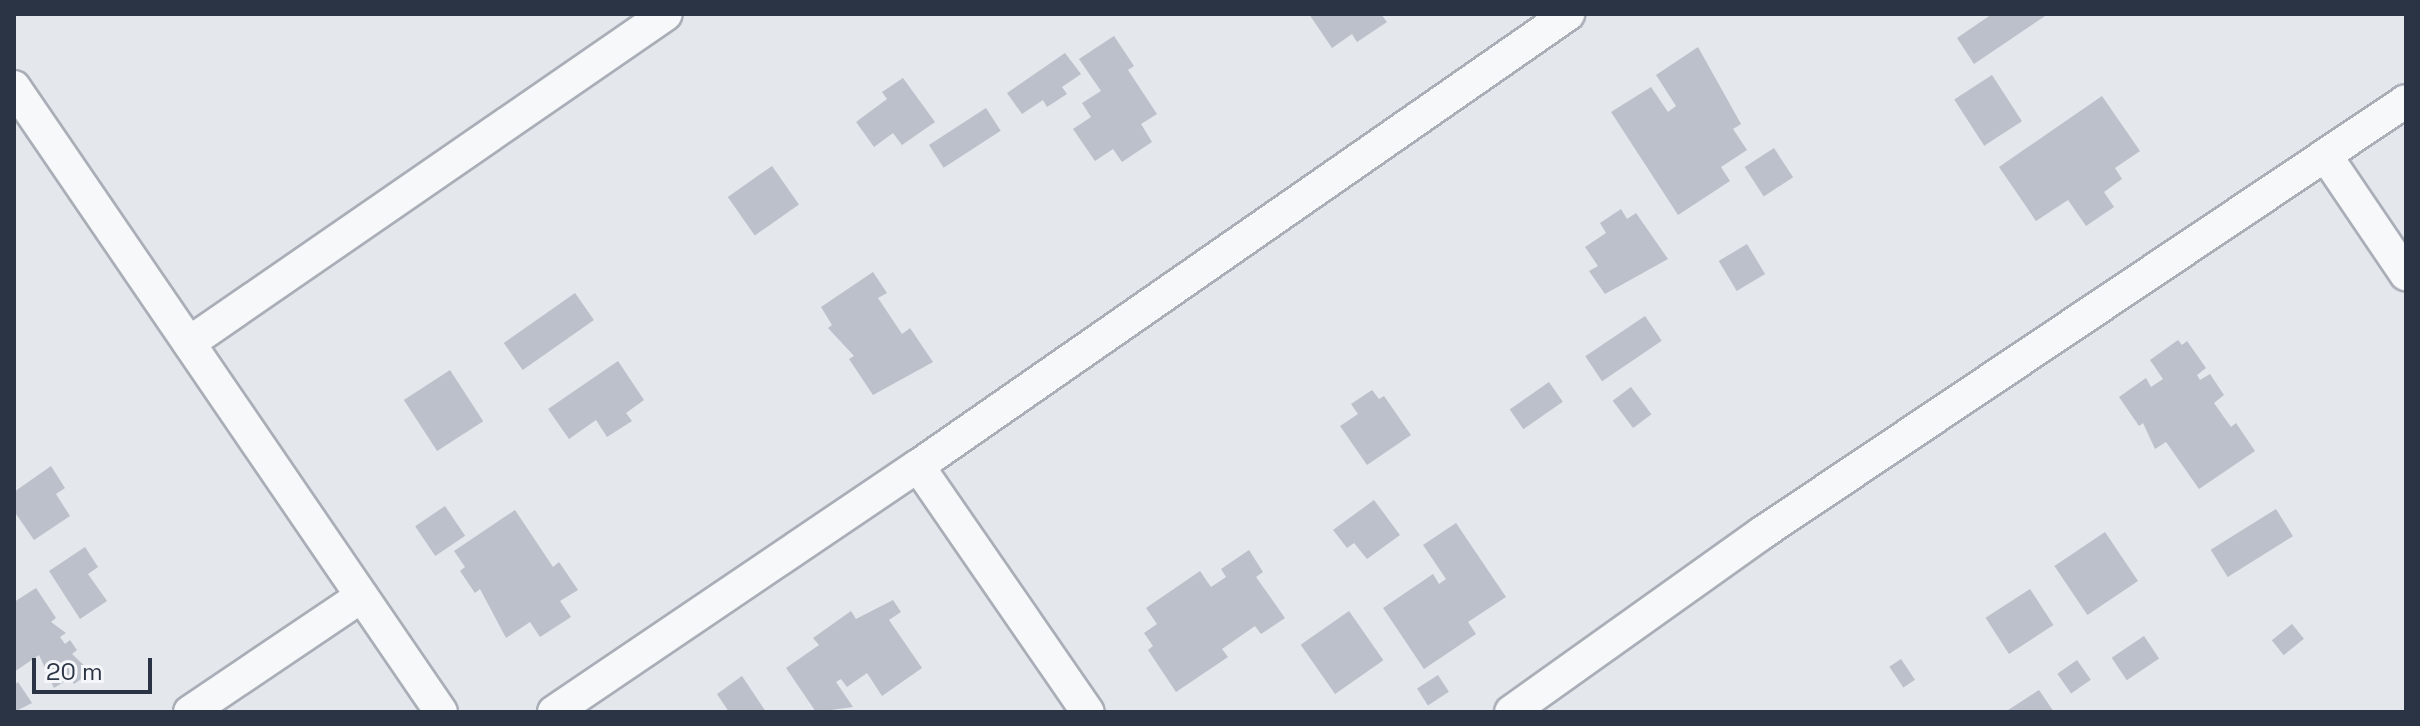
<!DOCTYPE html>
<html>
<head>
<meta charset="utf-8">
<style>
	body { margin:0 }
	#map { position:relative; width:2420px; height:726px; overflow:hidden; background:#e4e7ec; font-family:"Space Grotesk",sans-serif }
	div>[style] { position:absolute }
	[style*='--x'] { left:calc(var(--x)*1px); top:calc(var(--y)*1px); width:calc(var(--w)*1px); rotate:calc(var(--a)*1deg) }
	.building>* { inset:0; background:#bbc0ca; transform-origin:0 0 }
	.roads { filter:drop-shadow(2px 0 #a9aeb7) drop-shadow(-2px 0 #a9aeb7) drop-shadow(0 2px #a9aeb7) drop-shadow(0 -2px #a9aeb7) }
	.street>* { height:32px; margin:-16px; padding:0 16px; transform-origin:16px; border-radius:16px; background:#f7f8fa }
	span { translate:-50% -50%; white-space:nowrap; text-align:center; line-height:1.15; -webkit-text-stroke:8px #f4f6f9; paint-order:stroke }
	.frame { position:absolute; inset:0; border:16px solid #2b3445; pointer-events:none }
	.scale { position:absolute; left:32px; top:658px; width:120px; height:36px; box-sizing:border-box; border:4px solid #2b3445; border-top:0; padding-left:10px; font-size:24px; line-height:28px; white-space:nowrap; color:#2b3445; -webkit-text-stroke:6px #f4f6f9; paint-order:stroke }
</style>
</head>
<body>
<div id="map">
	<div class="building">
		<div style="clip-path:polygon(1309px 14px,1381px 14px,1387px 22px,1357px 42px,1352px 34px,1332px 48px)"></div>
		<div style="clip-path:polygon(1992px 14px,2048px 14px,1974px 64px,1957px 38px)"></div>
		<div style="clip-path:polygon(1114px 36px,1134px 66px,1128px 70px,1157px 114px,1141px 124px,1152px 142px,1122px 162px,1113px 149px,1095px 161px,1073px 129px,1091px 117px,1082px 103px,1101px 91px,1079px 59px)"></div>
		<div style="clip-path:polygon(1698px 47px,1741px 124px,1733px 129px,1747px 150px,1721px 167px,1730px 181px,1678px 215px,1611px 112px,1651px 87px,1668px 112px,1676px 106px,1656px 75px)"></div>
		<div style="clip-path:polygon(1065px 53px,1081px 74px,1062px 87px,1067px 94px,1047px 107px,1043px 100px,1022px 114px,1007px 93px)"></div>
		<div style="left:1992px;top:75px;width:55px;height:45px;rotate:57deg"></div>
		<div style="clip-path:polygon(903px 78px,935px 122px,902px 145px,893px 133px,874px 147px,856px 122px,887px 99px,882px 92px)"></div>
		<div style="clip-path:polygon(2102px 96px,2140px 151px,2115px 168px,2122px 179px,2104px 192px,2114px 207px,2086px 226px,2068px 200px,2036px 221px,1999px 167px)"></div>
		<div style="left:986px;top:108px;width:27px;height:68px;rotate:57deg"></div>
		<div style="left:1774px;top:148px;width:35px;height:35px;rotate:57deg"></div>
		<div style="left:772px;top:166px;width:47px;height:54px;rotate:55deg"></div>
		<div style="clip-path:polygon(1621px 209px,1627px 219px,1636px 213px,1668px 259px,1605px 294px,1589px 271px,1598px 266px,1585px 247px,1606px 233px,1600px 223px)"></div>
		<div style="left:1747px;top:244px;width:35px;height:33px;rotate:59deg"></div>
		<div style="clip-path:polygon(873px 272px,887px 293px,878px 298px,902px 334px,910px 328px,933px 362px,873px 395px,849px 359px,854px 356px,828px 328px,832px 325px,821px 307px)"></div>
		<div style="left:575px;top:293px;width:33px;height:87px;rotate:55deg"></div>
		<div style="left:1645px;top:316px;width:30px;height:72px;rotate:56deg"></div>
		<div style="clip-path:polygon(2178px 340px,2182px 345px,2187px 341px,2206px 368px,2197px 375px,2200px 380px,2210px 374px,2224px 395px,2214px 403px,2231px 427px,2236px 423px,2255px 451px,2199px 489px,2166px 442px,2155px 449px,2143px 423px,2139px 426px,2119px 397px,2146px 378px,2151px 387px,2163px 379px,2150px 360px)"></div>
		<div style="clip-path:polygon(618px 361px,644px 400px,626px 413px,632px 421px,607px 437px,596px 420px,569px 439px,548px 409px)"></div>
		<div style="left:450px;top:370px;width:61px;height:55px;rotate:57deg"></div>
		<div style="left:1549px;top:382px;width:24px;height:48px;rotate:55deg"></div>
		<div style="left:1631px;top:387px;width:34px;height:23px;rotate:53deg"></div>
		<div style="clip-path:polygon(1372px 390px,1379px 399px,1384px 396px,1411px 435px,1367px 465px,1340px 426px,1358px 414px,1351px 404px)"></div>
		<div style="clip-path:polygon(51px 466px,65px 488px,56px 494px,70px 516px,34px 540px,14px 511px,14px 492px)"></div>
		<div style="clip-path:polygon(1374px 500px,1400px 535px,1367px 559px,1354px 543px,1347px 548px,1333px 530px)"></div>
		<div style="left:445px;top:506px;width:36px;height:36px;rotate:56deg"></div>
		<div style="left:2276px;top:509px;width:32px;height:77px;rotate:58deg"></div>
		<div style="clip-path:polygon(515px 510px,553px 567px,559px 562px,578px 590px,560px 601px,571px 617px,540px 637px,530px 622px,506px 638px,480px 589px,475px 593px,460px 571px,465px 567px,454px 551px)"></div>
		<div style="clip-path:polygon(1456px 523px,1506px 597px,1468px 622px,1476px 634px,1424px 669px,1383px 608px,1433px 574px,1439px 584px,1446px 579px,1423px 545px)"></div>
		<div style="left:2105px;top:532px;width:59px;height:61px;rotate:56deg"></div>
		<div style="clip-path:polygon(85px 547px,98px 567px,88px 574px,107px 601px,80px 619px,49px 571px)"></div>
		<div style="clip-path:polygon(1249px 550px,1263px 572px,1256px 577px,1285px 618px,1261px 634px,1255px 626px,1222px 649px,1228px 657px,1176px 692px,1148px 650px,1153px 646px,1144px 633px,1157px 624px,1146px 608px,1200px 571px,1211px 587px,1226px 577px,1221px 569px)"></div>
		<div style="clip-path:polygon(36px 588px,56px 618px,51px 622px,66px 633px,60px 637px,65px 644px,70px 640px,77px 650px,72px 654px,91px 672px,74px 684px,70px 678px,54px 688px,39px 655px,14px 672px,14px 602px)"></div>
		<div style="left:2030px;top:589px;width:43px;height:53px;rotate:57deg"></div>
		<div style="clip-path:polygon(893px 600px,901px 612px,889px 620px,922px 668px,882px 696px,867px 673px,847px 687px,841px 679px,836px 682px,853px 707px,816px 712px,786px 668px,819px 645px,813px 638px,851px 611px,856px 619px)"></div>
		<div style="left:1349px;top:611px;width:60px;height:59px;rotate:55deg"></div>
		<div style="left:2292px;top:624px;width:19px;height:26px;rotate:51deg"></div>
		<div style="left:2144px;top:636px;width:27px;height:39px;rotate:56deg"></div>
		<div style="left:1901px;top:659px;width:25px;height:14px;rotate:56deg"></div>
		<div style="left:2077px;top:660px;width:24px;height:24px;rotate:55deg"></div>
		<div style="left:1438px;top:675px;width:20px;height:25px;rotate:57deg"></div>
		<div style="clip-path:polygon(742px 676px,766px 712px,729px 712px,717px 694px)"></div>
		<div style="clip-path:polygon(18px 682px,32px 703px,14px 712px,14px 685px)"></div>
		<div style="clip-path:polygon(2039px 690px,2054px 712px,2005px 712px)"></div>
	</div>
	<div class="roads">
		<div class="street">
			<div style="--x:14;--y:87;--w:757;--a:55.66"></div>
			<div style="--x:2326;--y:156;--w:143;--a:55.9"></div>
			<div style="--x:189;--y:343;--w:579;--a:-34.6"></div>
			<div style="--x:918;--y:466;--w:299;--a:55.4"></div>
			<div style="--x:190;--y:712;--w:207;--a:-34"></div>
			<div style="--x:554;--y:712;--w:439;--a:-34.1"></div>
			<div style="--x:918;--y:466;--w:792;--a:-34.81"></div>
			<div style="--x:1511;--y:712;--w:308;--a:-35.5"></div>
			<div style="--x:1762;--y:533;--w:775;--a:-33.85"></div>
		</div>
	</div>
	<div class="frame"></div>
	<div class="scale">20 m</div>
</div>
</body>
</html>
